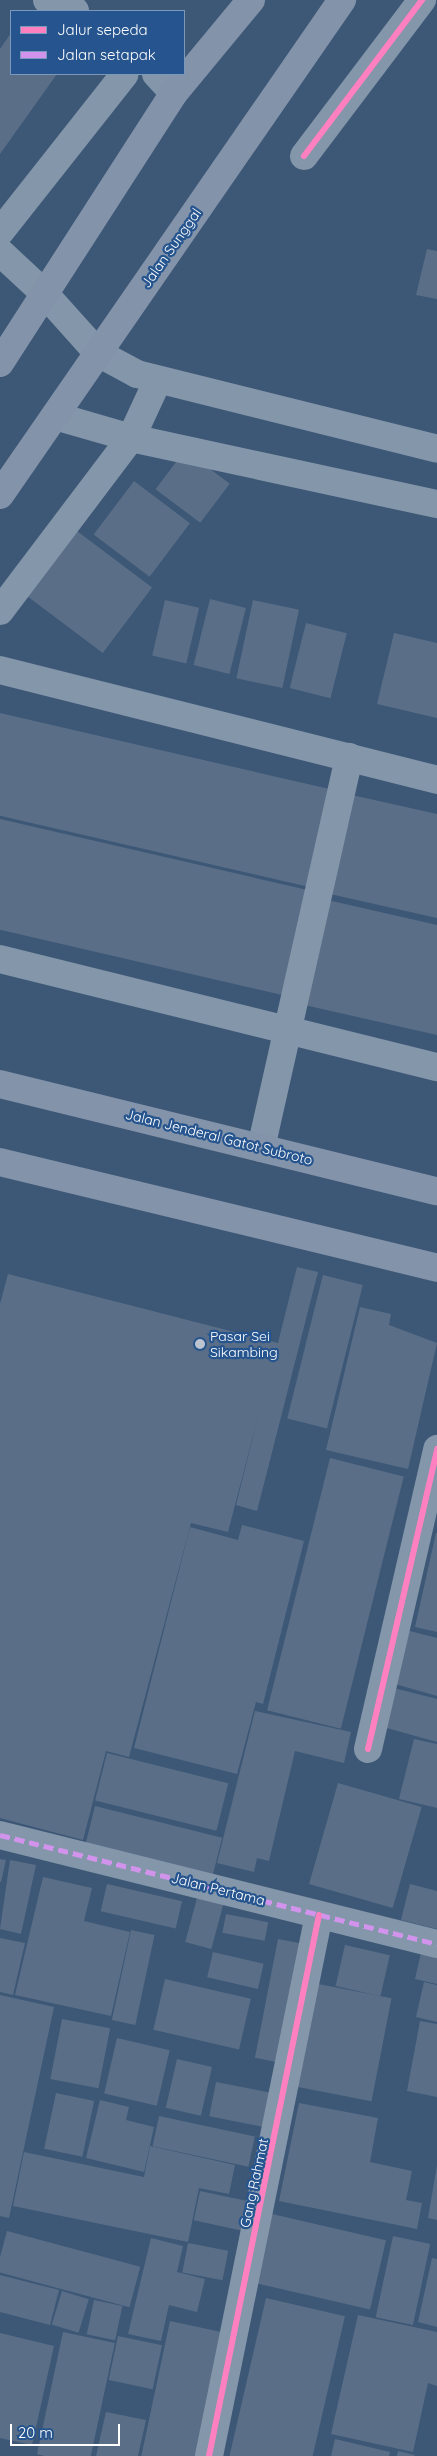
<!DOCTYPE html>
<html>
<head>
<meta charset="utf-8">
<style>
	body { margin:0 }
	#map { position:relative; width:437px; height:2456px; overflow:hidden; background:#3d5776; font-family:Quicksand,sans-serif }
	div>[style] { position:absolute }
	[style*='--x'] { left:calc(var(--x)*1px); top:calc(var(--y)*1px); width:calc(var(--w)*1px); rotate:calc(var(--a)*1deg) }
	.building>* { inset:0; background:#5a6f87; transform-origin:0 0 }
	.minor>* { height:28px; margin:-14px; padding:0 14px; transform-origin:14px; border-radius:14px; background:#8496a9 }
	.major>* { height:28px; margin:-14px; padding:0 14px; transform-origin:14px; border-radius:14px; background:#8393a9 }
	.quiet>* { height:5px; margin-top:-2.5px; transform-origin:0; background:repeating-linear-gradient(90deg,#d193ec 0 10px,transparent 0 15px) }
	.cycleway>* { height:6px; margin:-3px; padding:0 3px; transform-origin:3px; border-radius:3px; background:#ff80c0 }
	.dots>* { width:14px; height:14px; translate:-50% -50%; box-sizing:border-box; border:2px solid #25548e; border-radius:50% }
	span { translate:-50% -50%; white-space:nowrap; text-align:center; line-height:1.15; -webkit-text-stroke:4.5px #25548e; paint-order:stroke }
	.street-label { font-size:14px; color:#fff }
	.poi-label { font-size:14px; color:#fff }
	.left { translate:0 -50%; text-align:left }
	.legend { position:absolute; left:10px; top:10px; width:175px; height:65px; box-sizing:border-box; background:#25548e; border:1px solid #7c98bb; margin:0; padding:6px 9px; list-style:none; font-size:15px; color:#fff }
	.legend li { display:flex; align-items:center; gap:10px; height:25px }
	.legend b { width:25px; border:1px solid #7c98bb }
	.scale { position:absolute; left:10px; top:2424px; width:110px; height:22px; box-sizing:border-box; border:2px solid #fff; border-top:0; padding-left:6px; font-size:15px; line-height:18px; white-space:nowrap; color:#fff; -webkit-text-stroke:4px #25548e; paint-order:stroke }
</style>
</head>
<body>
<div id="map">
	<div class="building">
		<div style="clip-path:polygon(11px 33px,11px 74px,57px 74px,0 154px,0 49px)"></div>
		<div style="clip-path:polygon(427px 249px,437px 251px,437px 299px,416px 295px)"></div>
		<div style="left:185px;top:450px;width:56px;height:49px;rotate:37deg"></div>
		<div style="left:134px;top:481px;width:70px;height:67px;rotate:37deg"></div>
		<div style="left:77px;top:531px;width:94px;height:82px;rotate:37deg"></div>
		<div style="left:210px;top:599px;width:37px;height:68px;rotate:14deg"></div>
		<div style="left:165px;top:600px;width:35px;height:57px;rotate:13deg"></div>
		<div style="left:253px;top:600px;width:47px;height:80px;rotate:12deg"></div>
		<div style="left:306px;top:623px;width:42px;height:67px;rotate:14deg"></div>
		<div style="clip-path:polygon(394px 633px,437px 643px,437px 718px,377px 704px)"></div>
		<div style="left:0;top:713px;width:345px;height:100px;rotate:13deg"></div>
		<div style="clip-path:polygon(352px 795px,437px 814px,437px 918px,330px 894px)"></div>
		<div style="left:0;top:819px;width:319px;height:108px;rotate:13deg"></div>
		<div style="clip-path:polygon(323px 899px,437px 925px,437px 1035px,300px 1004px)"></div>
		<div style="clip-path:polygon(297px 1267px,318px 1272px,257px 1511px,236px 1505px,260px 1409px,228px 1532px,191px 1523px,129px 1757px,106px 1751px,83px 1840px,0 1818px,0 1304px,8px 1274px,278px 1343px)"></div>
		<div style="left:323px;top:1275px;width:41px;height:148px;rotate:14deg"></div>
		<div style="clip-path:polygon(360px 1307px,391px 1314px,389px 1325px,437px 1343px,408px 1469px,326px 1450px)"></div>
		<div style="left:330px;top:1458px;width:76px;height:260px;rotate:14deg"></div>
		<div style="clip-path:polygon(242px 1525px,304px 1541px,263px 1704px,256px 1702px,237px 1774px,134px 1748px,190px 1527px,238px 1540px)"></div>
		<div style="clip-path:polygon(436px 1533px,437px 1533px,437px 1632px,415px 1627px)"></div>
		<div style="clip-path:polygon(402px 1629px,437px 1638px,437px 1696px,388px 1682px)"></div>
		<div style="clip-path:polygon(386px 1686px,437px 1699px,437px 1742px,376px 1725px)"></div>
		<div style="clip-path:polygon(255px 1711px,351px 1732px,344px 1763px,295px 1751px,269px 1861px,257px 1858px,254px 1872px,217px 1863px)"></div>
		<div style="clip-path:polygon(414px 1739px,437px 1744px,437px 1808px,399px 1799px)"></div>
		<div style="left:107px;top:1753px;width:125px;height:49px;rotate:14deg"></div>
		<div style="left:338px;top:1783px;width:87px;height:105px;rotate:16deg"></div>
		<div style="left:95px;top:1806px;width:131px;height:41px;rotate:14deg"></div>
		<div style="clip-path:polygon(0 1859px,6px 1860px,1px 1882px,0 1882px)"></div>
		<div style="clip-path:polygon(10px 1860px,36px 1865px,21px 1934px,0 1929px)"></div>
		<div style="clip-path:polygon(43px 1877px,92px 1888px,84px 1921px,130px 1932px,111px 2016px,15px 1995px)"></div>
		<div style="left:107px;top:1884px;width:77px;height:28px;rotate:13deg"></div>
		<div style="clip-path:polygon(410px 1884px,437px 1891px,437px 1929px,401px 1920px)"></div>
		<div style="left:200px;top:1887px;width:27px;height:57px;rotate:15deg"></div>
		<div style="left:226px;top:1914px;width:43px;height:19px;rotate:11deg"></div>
		<div style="left:131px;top:1930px;width:24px;height:92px;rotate:12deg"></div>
		<div style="clip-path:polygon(0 1938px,25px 1943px,13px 1995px,0 1992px)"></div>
		<div style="left:278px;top:1939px;width:32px;height:121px;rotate:11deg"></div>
		<div style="left:345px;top:1945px;width:46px;height:42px;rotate:13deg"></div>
		<div style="left:213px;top:1952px;width:52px;height:26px;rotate:13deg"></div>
		<div style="clip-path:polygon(421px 1953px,437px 1956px,437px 1984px,415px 1979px)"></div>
		<div style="left:165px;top:1979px;width:88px;height:52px;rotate:13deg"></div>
		<div style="clip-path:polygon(424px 1982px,437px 1985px,437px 2022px,416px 2017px)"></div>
		<div style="left:313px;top:1983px;width:80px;height:105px;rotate:11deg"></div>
		<div style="clip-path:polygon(0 1995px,54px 2007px,9px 2218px,0 2216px)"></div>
		<div style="left:62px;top:2019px;width:49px;height:61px;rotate:11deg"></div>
		<div style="clip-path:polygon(420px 2021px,437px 2024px,437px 2097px,407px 2091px)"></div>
		<div style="left:117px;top:2038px;width:54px;height:57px;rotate:13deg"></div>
		<div style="left:177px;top:2059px;width:36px;height:50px;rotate:13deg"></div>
		<div style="left:216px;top:2082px;width:56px;height:35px;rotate:11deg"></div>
		<div style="left:56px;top:2093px;width:39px;height:57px;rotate:12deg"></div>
		<div style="clip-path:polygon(100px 2100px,129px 2107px,126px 2120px,154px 2127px,144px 2172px,86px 2158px)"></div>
		<div style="clip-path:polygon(299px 2103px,378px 2118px,370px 2162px,412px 2171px,406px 2200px,422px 2203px,417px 2229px,279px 2201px)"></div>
		<div style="left:159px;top:2116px;width:98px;height:31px;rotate:12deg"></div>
		<div style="clip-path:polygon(150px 2146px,235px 2165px,229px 2194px,199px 2188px,188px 2242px,13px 2206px,24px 2152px,144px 2177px)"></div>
		<div style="clip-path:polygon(437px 2165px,437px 2220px,428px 2218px)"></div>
		<div style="left:200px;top:2191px;width:51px;height:30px;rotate:12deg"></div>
		<div style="left:272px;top:2214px;width:117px;height:71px;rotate:13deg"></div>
		<div style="left:7px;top:2231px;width:138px;height:42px;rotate:15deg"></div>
		<div style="left:393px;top:2236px;width:38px;height:83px;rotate:12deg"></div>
		<div style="clip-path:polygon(151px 2238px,183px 2246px,177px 2272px,205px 2279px,197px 2312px,169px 2305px,161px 2341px,128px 2334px)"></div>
		<div style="left:188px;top:2243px;width:41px;height:30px;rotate:11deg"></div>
		<div style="clip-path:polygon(432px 2258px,437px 2259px,437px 2327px,418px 2322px)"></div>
		<div style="clip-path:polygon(0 2275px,59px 2290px,50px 2325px,0 2312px)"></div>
		<div style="left:62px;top:2291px;width:28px;height:35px;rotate:17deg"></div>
		<div style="left:266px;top:2298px;width:81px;height:162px;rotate:13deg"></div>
		<div style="left:94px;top:2300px;width:29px;height:35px;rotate:12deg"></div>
		<div style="clip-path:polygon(358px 2315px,437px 2332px,437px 2386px,428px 2383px,413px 2452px,331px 2434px)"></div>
		<div style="left:170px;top:2321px;width:56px;height:138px;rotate:12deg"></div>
		<div style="left:63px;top:2332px;width:53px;height:125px;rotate:12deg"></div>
		<div style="clip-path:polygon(0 2333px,54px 2346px,32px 2445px,0 2438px)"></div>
		<div style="left:118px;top:2336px;width:45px;height:45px;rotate:12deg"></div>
		<div style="clip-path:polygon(106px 2412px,146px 2420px,138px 2456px,96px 2456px)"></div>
		<div style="clip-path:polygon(335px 2439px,390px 2452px,389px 2456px,331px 2456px)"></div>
		<div style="clip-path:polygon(398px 2451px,415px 2455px,414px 2456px,397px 2456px)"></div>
	</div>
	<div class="minor">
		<div style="--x:47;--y:0;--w:30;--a:21"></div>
		<div style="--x:156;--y:74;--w:26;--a:47"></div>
		<div style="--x:304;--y:156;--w:196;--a:-52.9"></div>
		<div style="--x:0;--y:232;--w:201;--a:-51.7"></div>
		<div style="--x:0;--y:252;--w:62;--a:43"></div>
		<div style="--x:45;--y:294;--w:79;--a:48.1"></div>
		<div style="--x:98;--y:353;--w:44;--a:28.3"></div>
		<div style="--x:137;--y:374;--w:309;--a:14"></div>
		<div style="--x:55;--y:416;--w:79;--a:16.1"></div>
		<div style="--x:131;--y:438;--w:313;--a:12.2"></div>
		<div style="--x:0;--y:611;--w:217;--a:-52.9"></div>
		<div style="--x:131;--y:438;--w:62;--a:-65.1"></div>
		<div style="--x:0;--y:670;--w:451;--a:14.1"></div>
		<div style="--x:0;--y:959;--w:450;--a:13.9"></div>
		<div style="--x:261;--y:1148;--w:401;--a:-77.3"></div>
		<div style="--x:368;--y:1749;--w:308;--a:-77"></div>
		<div style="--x:0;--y:1835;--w:450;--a:14"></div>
		<div style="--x:209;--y:2456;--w:552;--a:-78.51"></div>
	</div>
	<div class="major">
		<div style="--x:0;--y:363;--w:321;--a:-57.2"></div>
		<div style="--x:174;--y:93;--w:121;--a:-50.4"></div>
		<div style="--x:0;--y:495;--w:602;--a:-55.36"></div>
		<div style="--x:0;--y:1084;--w:450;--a:13.8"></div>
		<div style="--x:0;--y:1162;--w:450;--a:13.6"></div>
	</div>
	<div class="quiet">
		<div style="--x:0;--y:1835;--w:450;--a:14"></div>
	</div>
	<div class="cycleway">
		<div style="--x:304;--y:156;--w:196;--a:-52.9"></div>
		<div style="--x:368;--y:1749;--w:308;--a:-77"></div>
		<div style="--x:209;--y:2456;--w:552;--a:-78.51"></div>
	</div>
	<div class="dots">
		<div style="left:200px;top:1344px;background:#bbc4cf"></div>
	</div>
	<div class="street-label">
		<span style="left:171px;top:248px;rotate:-55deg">Jalan Sunggal</span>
		<span style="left:219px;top:1137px;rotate:14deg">Jalan Jenderal Gatot Subroto</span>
		<span style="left:218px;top:1889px;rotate:14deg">Jalan Pertama</span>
		<span style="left:254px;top:2183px;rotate:-78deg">Gang Rahmat</span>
	</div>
	<div class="poi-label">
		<span class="left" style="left:210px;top:1344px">Pasar Sei<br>Sikambing</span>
	</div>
	<ul class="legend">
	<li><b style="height:6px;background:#ff80c0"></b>Jalur sepeda</li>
	<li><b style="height:6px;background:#d193ec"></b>Jalan setapak</li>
	</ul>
	<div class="scale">20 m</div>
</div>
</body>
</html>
